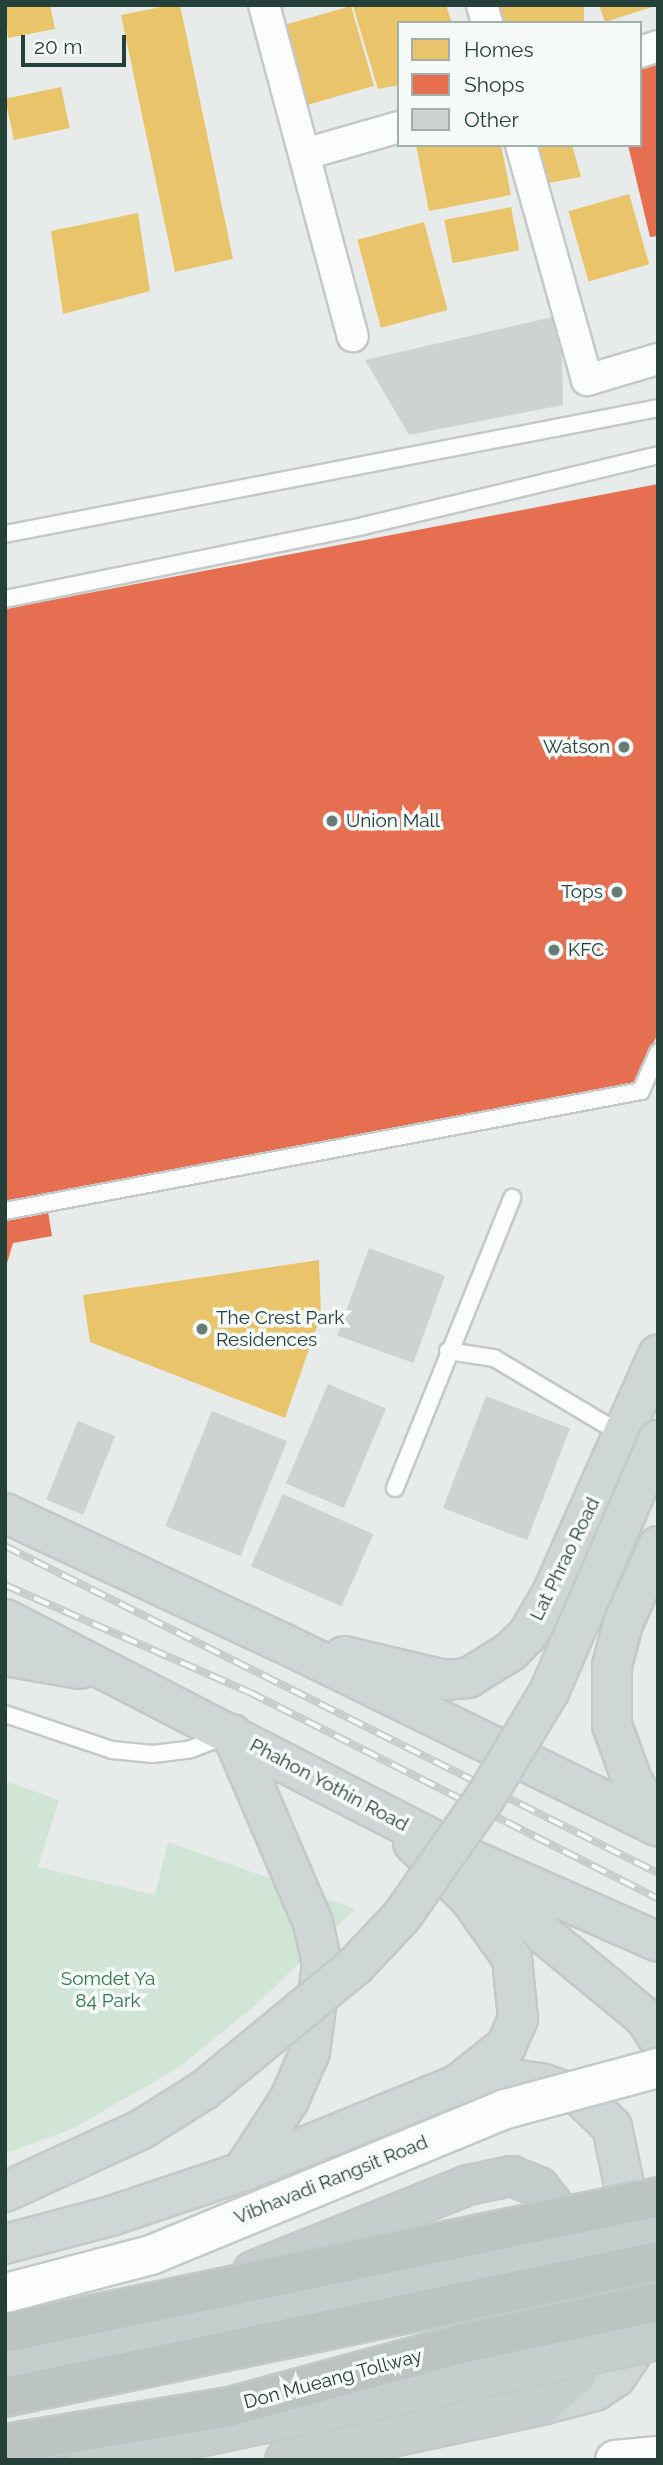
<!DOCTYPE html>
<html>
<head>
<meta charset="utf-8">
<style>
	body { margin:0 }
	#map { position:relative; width:663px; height:2465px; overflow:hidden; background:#e7ecea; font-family:Raleway,sans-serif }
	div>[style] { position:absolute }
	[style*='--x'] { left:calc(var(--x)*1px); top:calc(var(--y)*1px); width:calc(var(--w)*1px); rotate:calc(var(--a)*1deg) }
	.green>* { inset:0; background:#d1e5d7 }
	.homes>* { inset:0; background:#e9c46a; transform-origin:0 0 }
	.shops>* { inset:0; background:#e76f51 }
	.building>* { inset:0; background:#ced3d1; transform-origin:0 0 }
	.roads { filter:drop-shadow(2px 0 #c4c9c7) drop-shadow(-2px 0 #c4c9c7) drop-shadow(0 2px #c4c9c7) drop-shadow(0 -2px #c4c9c7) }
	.service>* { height:16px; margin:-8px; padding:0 8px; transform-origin:8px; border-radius:8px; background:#fbfcfc }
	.minor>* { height:30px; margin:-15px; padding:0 15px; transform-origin:15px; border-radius:15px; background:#fbfcfc }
	.secondary>* { height:38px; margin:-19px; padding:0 19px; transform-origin:19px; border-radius:19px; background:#fbfcfc }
	.primary>* { height:38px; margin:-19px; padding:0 19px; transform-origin:19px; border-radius:19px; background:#ced7d5 }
	.trunk>* { height:38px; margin:-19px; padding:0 19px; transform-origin:19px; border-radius:19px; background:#c5cecc }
	.motorway>* { height:38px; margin:-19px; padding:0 19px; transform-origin:19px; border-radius:19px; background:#bcc4c2 }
	.rail>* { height:8px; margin-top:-4px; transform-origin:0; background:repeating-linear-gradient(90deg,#f6faf8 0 16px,#c8cccb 0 32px); box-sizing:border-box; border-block:2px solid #c8cccb }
	.bridges { filter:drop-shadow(2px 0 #c3cac7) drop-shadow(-2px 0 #c3cac7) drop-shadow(0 2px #c3cac7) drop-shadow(0 -2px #c3cac7) }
	.secondary-bridge>* { height:38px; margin:-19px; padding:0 19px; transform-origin:19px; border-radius:19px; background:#fbfcfc }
	.primary-bridge>* { height:38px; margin:-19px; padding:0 19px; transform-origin:19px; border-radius:19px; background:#ced7d5 }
	.trunk-bridge>* { height:38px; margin:-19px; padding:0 19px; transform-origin:19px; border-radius:19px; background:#c5cecc }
	.motorway-bridge>* { height:38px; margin:-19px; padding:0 19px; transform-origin:19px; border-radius:19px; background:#bcc4c2 }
	.dots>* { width:19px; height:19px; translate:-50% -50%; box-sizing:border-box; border:4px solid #f6faf8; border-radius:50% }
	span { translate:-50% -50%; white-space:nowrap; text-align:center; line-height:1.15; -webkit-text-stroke:7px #f6faf8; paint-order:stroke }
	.poi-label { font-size:19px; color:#244039 }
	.right { translate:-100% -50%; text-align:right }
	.left { translate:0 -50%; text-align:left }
	.street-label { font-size:19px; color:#244039 }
	.park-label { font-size:19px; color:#2e774c }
	.frame { position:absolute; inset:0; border:7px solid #244039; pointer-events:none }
	.legend { position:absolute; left:397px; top:21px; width:245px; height:126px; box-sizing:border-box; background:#f6faf8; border:2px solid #a2b0ac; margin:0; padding:9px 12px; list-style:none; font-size:21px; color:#244039 }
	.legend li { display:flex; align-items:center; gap:14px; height:35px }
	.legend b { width:35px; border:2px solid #a2b0ac }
	.scale { position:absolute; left:21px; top:35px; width:105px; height:32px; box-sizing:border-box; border:4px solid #244039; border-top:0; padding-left:9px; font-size:21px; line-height:24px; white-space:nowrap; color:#244039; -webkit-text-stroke:5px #f6faf8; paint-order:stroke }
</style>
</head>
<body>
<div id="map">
	<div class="green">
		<div style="clip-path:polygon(5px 1781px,59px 1800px,38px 1867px,155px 1895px,168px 1842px,355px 1909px,258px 2003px,178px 2068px,74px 2128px,5px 2154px)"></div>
	</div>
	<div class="homes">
		<div style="clip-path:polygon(5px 5px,50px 5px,55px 29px,8px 38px)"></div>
		<div style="clip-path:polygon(171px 5px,180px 5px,233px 259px,175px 272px,121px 15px)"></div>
		<div style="clip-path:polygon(446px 5px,452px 23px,399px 23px,399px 85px,378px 89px,353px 6px)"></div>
		<div style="left:495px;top:5px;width:89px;height:19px"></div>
		<div style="clip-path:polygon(599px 5px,655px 5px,655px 6px,605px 22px)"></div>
		<div style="left:351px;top:6px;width:83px;height:73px;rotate:74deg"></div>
		<div style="left:61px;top:87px;width:42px;height:57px;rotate:78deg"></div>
		<div style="clip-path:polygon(416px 145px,501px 145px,511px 195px,429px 211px)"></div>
		<div style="clip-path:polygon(534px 145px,572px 145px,581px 177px,543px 184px)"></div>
		<div style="left:629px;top:194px;width:73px;height:63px;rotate:74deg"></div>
		<div style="left:511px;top:207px;width:44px;height:68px;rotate:79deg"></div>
		<div style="clip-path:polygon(138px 213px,150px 291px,63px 314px,51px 231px)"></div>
		<div style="left:424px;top:222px;width:91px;height:69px;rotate:75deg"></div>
		<div style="clip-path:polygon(319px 1260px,321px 1315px,285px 1418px,90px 1342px,83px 1295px)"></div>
	</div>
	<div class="shops">
		<div style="clip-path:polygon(658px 50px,658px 236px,650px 237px,628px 145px,640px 145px,640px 55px)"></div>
		<div style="clip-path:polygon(658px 484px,658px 1033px,634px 1085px,46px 1199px,52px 1236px,13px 1243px,5px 1270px,5px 609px)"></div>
	</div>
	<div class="building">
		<div style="clip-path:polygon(561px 315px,563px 405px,409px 435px,365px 360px)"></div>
		<div style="left:369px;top:1248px;width:81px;height:93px;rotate:20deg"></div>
		<div style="left:328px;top:1384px;width:63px;height:108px;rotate:23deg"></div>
		<div style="left:486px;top:1396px;width:90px;height:120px;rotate:21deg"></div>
		<div style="left:212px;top:1411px;width:81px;height:124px;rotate:22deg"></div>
		<div style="left:78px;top:1421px;width:40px;height:85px;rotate:22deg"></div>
		<div style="left:283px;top:1494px;width:99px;height:79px;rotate:24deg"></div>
	</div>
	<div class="roads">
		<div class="service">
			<div style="--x:5;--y:534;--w:665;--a:-10.92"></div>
			<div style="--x:5;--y:599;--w:365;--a:-11.5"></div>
			<div style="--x:363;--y:526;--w:303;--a:-13.5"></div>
			<div style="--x:5;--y:1211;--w:647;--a:-10.68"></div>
			<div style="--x:641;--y:1091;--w:42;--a:-65.9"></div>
			<div style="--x:448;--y:1351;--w:47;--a:8.7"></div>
			<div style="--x:494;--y:1358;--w:150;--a:30.8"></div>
			<div style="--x:395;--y:1488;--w:313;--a:-68"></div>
			<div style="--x:5;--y:1714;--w:113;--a:18.6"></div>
			<div style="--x:112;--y:1750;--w:41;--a:5.6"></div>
			<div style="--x:153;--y:1754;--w:38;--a:-7"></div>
			<div style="--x:191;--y:1749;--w:34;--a:-21"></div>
		</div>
		<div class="minor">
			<div style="--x:264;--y:5;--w:343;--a:75"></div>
			<div style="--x:482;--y:5;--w:19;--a:74"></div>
			<div style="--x:640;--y:52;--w:19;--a:-18"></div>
			<div style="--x:521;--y:145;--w:244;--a:74.3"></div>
			<div style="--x:587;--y:380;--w:74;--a:-16.5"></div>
			<div style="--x:305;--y:154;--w:98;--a:-16"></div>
		</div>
		<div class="secondary">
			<div style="--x:615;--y:2460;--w:43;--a:-5.3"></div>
		</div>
		<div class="primary">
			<div style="--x:5;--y:1513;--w:305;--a:25.1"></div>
			<div style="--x:281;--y:1642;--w:420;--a:26.1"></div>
			<div style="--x:658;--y:1546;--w:85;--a:114.2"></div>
			<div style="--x:623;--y:1624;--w:43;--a:104.7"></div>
			<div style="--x:612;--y:1666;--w:59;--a:90"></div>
			<div style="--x:612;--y:1725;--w:59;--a:70"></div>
			<div style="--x:632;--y:1780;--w:52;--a:60"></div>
			<div style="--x:5;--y:1619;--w:531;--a:27.24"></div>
			<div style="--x:477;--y:1862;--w:198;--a:23.8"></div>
			<div style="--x:5;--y:1656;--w:76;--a:9.8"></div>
			<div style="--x:344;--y:1656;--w:104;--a:13.4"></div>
			<div style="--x:445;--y:1680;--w:23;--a:-5"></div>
			<div style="--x:468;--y:1678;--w:49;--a:-31.8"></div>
			<div style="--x:510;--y:1652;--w:25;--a:-45"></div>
			<div style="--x:528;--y:1634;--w:48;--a:-59.7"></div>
			<div style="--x:552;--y:1593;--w:261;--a:-66"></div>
			<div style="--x:232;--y:1734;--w:206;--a:66.8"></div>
			<div style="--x:313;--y:1923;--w:42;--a:77.6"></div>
			<div style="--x:322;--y:1964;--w:89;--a:97.8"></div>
			<div style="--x:310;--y:2052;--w:52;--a:113.6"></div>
			<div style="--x:289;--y:2100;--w:86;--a:123.1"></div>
			<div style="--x:413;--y:1843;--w:80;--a:44.5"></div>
			<div style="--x:470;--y:1899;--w:72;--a:54.6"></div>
			<div style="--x:512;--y:1958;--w:61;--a:84.4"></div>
			<div style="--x:518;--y:2019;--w:30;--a:114"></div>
			<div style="--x:506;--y:2046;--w:61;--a:141.6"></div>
			<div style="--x:488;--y:1873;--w:86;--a:47.4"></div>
			<div style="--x:546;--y:1936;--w:129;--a:39.6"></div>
			<div style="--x:645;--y:2018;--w:24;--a:57"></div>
			<div style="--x:5;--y:2244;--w:110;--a:-14.8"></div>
			<div style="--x:111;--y:2216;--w:138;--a:-18.6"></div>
			<div style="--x:242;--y:2172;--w:231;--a:-22.1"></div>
			<div style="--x:456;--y:2085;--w:49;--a:-8.1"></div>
			<div style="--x:505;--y:2078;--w:36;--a:8"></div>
			<div style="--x:541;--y:2083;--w:42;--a:19.3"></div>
			<div style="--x:581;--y:2097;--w:43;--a:44.1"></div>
			<div style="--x:612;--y:2127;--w:215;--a:78.2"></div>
			<div style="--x:542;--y:2405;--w:55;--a:-14.8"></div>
			<div style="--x:595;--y:2391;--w:25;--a:-34"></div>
			<div style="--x:616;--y:2377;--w:64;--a:-56.6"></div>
		</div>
		<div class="trunk">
			<div style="--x:253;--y:2271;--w:232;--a:-21.8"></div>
			<div style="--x:468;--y:2185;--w:45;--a:-11.6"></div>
			<div style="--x:512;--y:2176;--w:29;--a:22"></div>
			<div style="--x:539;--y:2187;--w:42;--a:51.8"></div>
			<div style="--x:565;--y:2220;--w:26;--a:74"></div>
			<div style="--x:285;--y:2460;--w:263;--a:-12.1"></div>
			<div style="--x:542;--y:2405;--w:47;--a:-41.5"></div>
			<div style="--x:577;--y:2374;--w:35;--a:-70"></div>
			<div style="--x:589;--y:2341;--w:13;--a:-94"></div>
		</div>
		<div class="motorway">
			<div style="--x:43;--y:2460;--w:73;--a:-15.9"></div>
		</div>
	</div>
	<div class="rail">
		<div style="--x:5;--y:1546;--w:730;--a:26.6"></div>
		<div style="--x:5;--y:1585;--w:266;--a:23.7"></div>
		<div style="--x:249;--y:1692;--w:458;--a:26.8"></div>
	</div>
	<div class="bridges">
		<div class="secondary-bridge">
			<div style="--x:6;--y:2293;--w:150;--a:-14.7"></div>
			<div style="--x:151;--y:2255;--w:384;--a:-22.4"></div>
			<div style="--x:506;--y:2109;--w:157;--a:-15.1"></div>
		</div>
		<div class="primary-bridge">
			<div style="--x:5;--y:2192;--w:151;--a:-24.7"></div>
			<div style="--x:142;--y:2129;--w:73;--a:-32.2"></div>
			<div style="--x:204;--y:2090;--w:195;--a:-39.4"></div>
			<div style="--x:355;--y:1966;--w:69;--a:-46.8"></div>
			<div style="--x:402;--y:1916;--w:144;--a:-54.9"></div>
			<div style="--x:485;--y:1798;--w:124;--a:-58.9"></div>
			<div style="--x:549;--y:1692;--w:275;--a:-66.6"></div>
		</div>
		<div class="trunk-bridge">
			<div style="--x:5;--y:2359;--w:667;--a:-11.68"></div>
			<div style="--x:90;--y:2460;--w:581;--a:-11.93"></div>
		</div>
		<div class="motorway-bridge">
			<div style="--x:5;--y:2333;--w:667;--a:-11.76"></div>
			<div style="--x:5;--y:2397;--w:667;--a:-11.76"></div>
			<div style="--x:5;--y:2444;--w:227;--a:-9.4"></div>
			<div style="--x:229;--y:2407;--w:245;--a:-15.2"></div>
			<div style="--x:465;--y:2343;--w:197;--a:-12"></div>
		</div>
	</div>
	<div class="dots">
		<div style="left:624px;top:747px;background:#687c77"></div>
		<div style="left:332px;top:821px;background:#687c77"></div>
		<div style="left:617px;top:892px;background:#687c77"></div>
		<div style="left:554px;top:950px;background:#687c77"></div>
		<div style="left:202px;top:1329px;background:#687c77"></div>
	</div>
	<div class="poi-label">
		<span class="right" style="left:610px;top:747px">Watson</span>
		<span class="left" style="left:346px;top:821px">Union Mall</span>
		<span class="right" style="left:603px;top:892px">Tops</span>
		<span class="left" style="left:568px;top:950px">KFC</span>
		<span class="left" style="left:216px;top:1329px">The Crest Park<br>Residences</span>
	</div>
	<div class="street-label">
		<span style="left:565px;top:1559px;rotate:-64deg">Lat Phrao Road</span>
		<span style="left:329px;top:1785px;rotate:28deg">Phahon Yothin Road</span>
		<span style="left:331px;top:2180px;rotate:-22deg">Vibhavadi Rangsit Road</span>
		<span style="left:333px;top:2379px;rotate:-15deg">Don Mueang Tollway</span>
	</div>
	<div class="park-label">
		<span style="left:108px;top:1990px">Somdet Ya<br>84 Park</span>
	</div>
	<div class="frame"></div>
	<ul class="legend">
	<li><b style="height:19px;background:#e9c46a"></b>Homes</li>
	<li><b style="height:19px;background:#e76f51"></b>Shops</li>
	<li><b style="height:19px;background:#ced3d1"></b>Other</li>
	</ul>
	<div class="scale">20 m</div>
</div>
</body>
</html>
